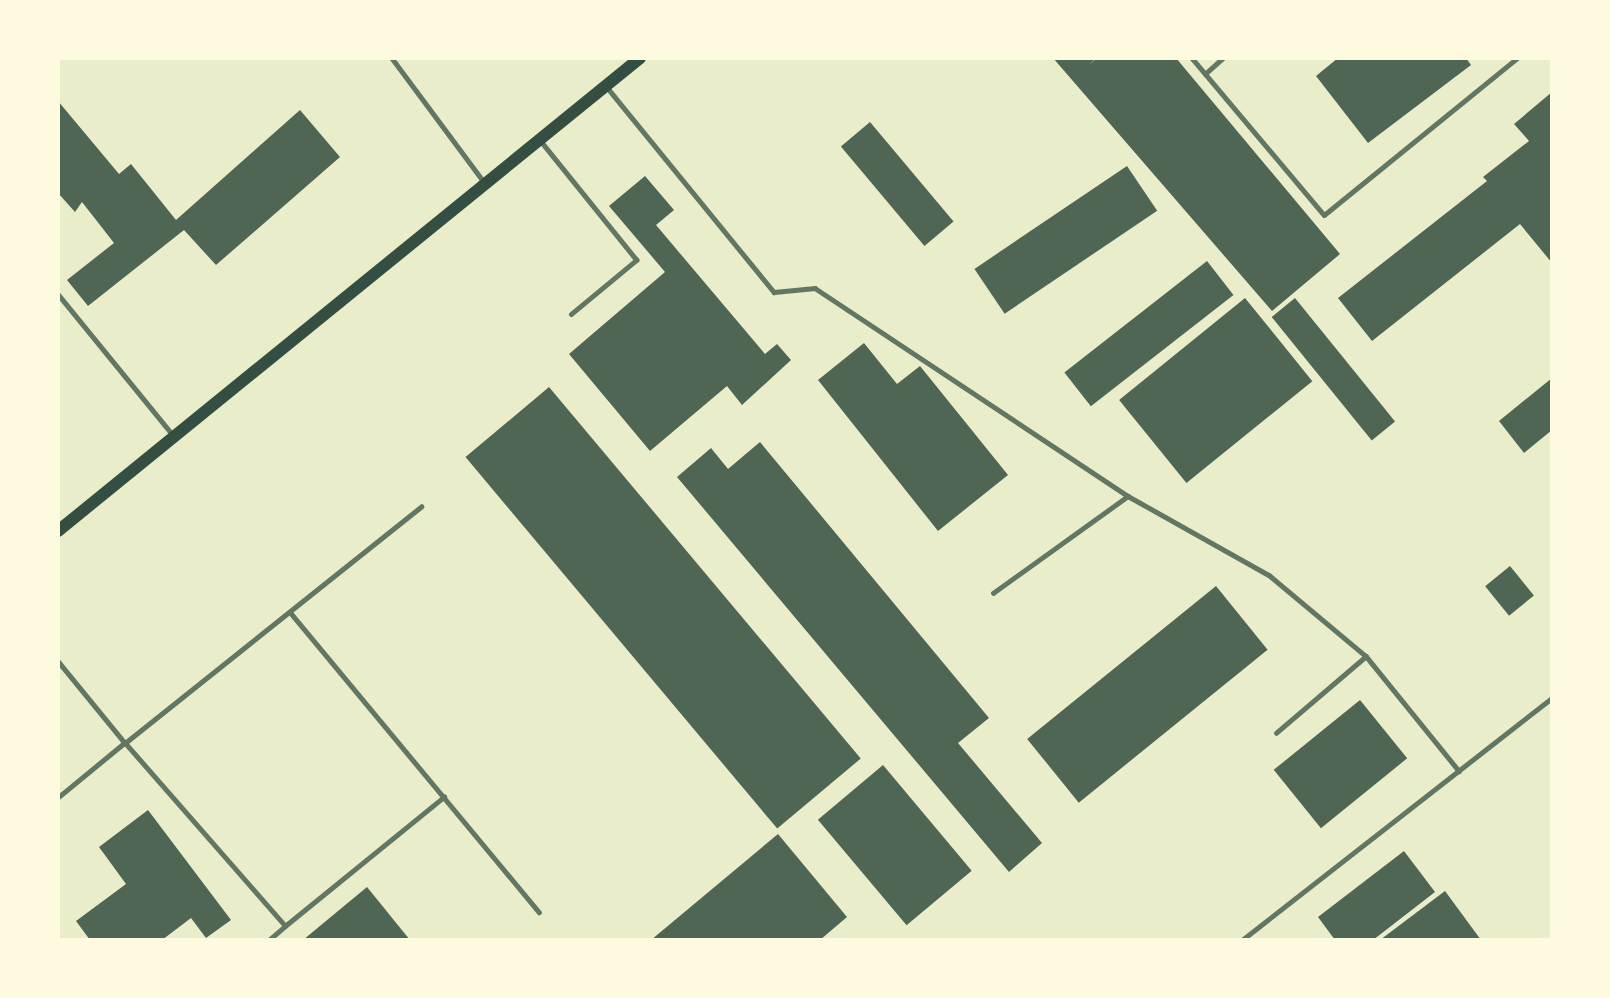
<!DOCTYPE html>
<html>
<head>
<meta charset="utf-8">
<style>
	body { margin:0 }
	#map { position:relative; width:1610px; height:998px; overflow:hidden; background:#e9edc9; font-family:"IBM Plex Sans",sans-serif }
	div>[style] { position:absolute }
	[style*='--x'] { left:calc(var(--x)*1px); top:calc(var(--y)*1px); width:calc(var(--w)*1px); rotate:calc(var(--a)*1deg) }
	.building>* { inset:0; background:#4f6655; transform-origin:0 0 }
	.service>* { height:4.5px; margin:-2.25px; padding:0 2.25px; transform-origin:2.25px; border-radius:2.25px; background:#617663 }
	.secondary>* { height:12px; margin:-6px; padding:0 6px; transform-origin:6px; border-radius:6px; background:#344e41 }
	span { translate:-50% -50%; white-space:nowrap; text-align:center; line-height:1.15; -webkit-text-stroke:6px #fefae0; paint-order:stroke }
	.frame { position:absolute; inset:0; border:60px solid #fefae0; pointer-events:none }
</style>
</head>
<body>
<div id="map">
	<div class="building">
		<div style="clip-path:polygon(1053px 58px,1096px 58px,1089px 65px,1097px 58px,1176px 58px,1340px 254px,1272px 311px)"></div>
		<div style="clip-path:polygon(1338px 58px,1466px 58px,1471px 65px,1368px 143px,1316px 76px)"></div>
		<div style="clip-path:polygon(1552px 92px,1552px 263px,1520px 224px,1372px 341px,1338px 298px,1487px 181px,1483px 177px,1529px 141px,1514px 124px)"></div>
		<div style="clip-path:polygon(58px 101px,119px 174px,131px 164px,176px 220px,300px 110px,340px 157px,216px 265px,184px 230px,88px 306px,67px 280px,114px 243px,82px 202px,75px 212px,58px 193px)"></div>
		<div style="left:870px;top:122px;width:130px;height:38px;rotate:50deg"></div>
		<div style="left:1127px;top:166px;width:54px;height:184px;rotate:56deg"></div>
		<div style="clip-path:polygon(645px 176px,674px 210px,656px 225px,765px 354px,777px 344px,791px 360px,742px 405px,727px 386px,650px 451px,569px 354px,665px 272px,609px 206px)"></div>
		<div style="left:1207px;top:261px;width:43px;height:181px;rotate:52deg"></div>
		<div style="left:1245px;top:298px;width:107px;height:162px;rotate:51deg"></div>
		<div style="left:1295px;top:298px;width:159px;height:30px;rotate:51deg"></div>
		<div style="clip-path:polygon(864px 343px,897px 384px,920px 366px,1008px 475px,938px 531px,818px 380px)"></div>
		<div style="clip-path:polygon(1552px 378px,1552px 430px,1524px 453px,1499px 421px)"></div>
		<div style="left:549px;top:387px;width:485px;height:109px;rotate:50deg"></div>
		<div style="clip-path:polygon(760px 442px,989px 718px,958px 743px,1042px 843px,1009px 872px,677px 477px,711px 448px,728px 469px)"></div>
		<div style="left:1510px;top:566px;width:38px;height:32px;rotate:51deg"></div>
		<div style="left:1216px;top:586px;width:82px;height:243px;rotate:51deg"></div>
		<div style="left:1360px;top:700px;width:75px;height:111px;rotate:51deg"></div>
		<div style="left:883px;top:765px;width:138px;height:85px;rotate:50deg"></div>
		<div style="clip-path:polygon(148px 810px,231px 920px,206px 938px,191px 918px,162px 940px,90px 940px,76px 921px,126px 884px,99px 847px)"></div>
		<div style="clip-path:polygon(778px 834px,847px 917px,820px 940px,651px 940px)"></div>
		<div style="clip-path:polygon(1404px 851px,1435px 892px,1373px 940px,1335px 940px,1318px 917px)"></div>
		<div style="clip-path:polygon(367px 887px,410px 940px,303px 940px)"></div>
		<div style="clip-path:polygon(1445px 891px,1481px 940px,1380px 940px)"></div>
	</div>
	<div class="service">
		<div style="--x:392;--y:58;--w:154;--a:53.4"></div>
		<div style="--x:1192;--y:58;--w:205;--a:49.9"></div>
		<div style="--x:1324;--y:215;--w:249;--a:-39.1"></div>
		<div style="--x:1205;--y:74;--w:24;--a:-42"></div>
		<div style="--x:606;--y:86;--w:266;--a:50.8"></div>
		<div style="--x:774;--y:292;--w:41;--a:-5.6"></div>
		<div style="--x:815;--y:288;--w:376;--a:33.6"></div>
		<div style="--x:1128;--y:496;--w:162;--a:29.3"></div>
		<div style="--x:1269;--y:575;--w:126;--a:39.9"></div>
		<div style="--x:1366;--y:656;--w:148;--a:51"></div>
		<div style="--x:540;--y:140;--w:154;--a:51.1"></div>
		<div style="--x:637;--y:260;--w:85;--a:140.3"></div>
		<div style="--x:58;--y:294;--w:182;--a:50.8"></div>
		<div style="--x:993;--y:593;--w:166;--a:-35.7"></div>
		<div style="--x:290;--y:612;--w:390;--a:50.3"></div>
		<div style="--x:58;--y:661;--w:106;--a:50.7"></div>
		<div style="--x:125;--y:743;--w:87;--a:140.6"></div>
		<div style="--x:1276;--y:733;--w:118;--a:-40.5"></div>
		<div style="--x:285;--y:926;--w:205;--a:-39.1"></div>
		<div style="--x:269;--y:940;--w:21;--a:-41"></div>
		<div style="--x:285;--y:926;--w:243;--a:-131.2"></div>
		<div style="--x:125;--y:743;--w:379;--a:-38.6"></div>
		<div style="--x:1242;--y:940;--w:393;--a:-38"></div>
	</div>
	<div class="secondary">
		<div style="--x:58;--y:531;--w:750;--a:-39.1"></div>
	</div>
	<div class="frame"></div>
</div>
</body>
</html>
